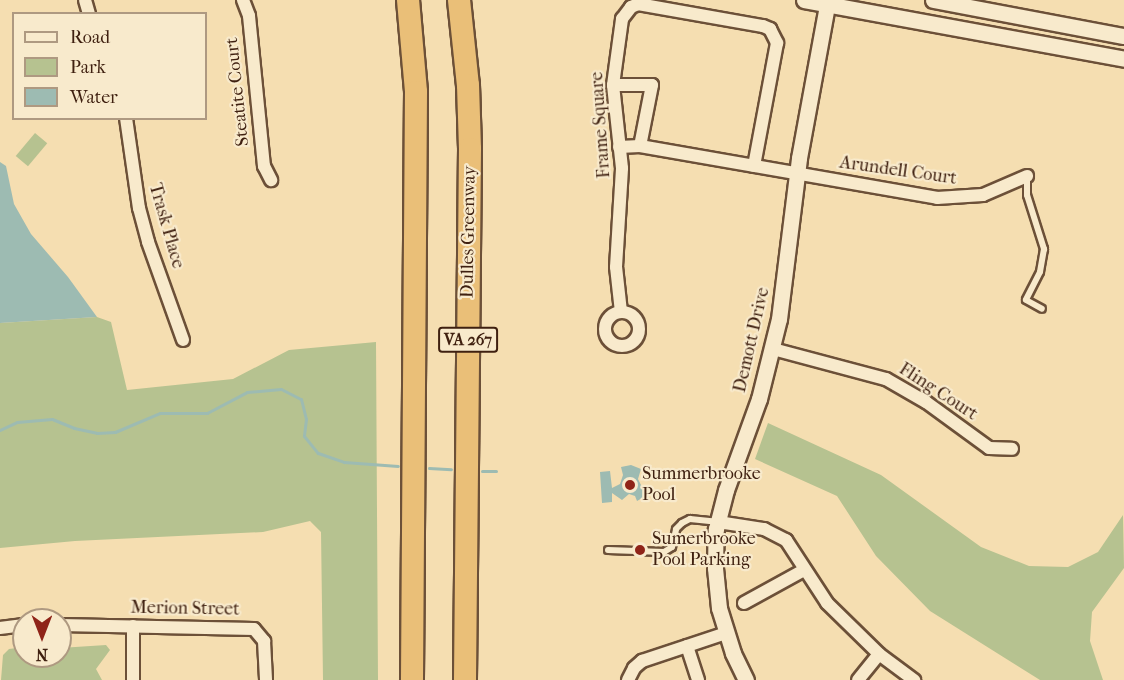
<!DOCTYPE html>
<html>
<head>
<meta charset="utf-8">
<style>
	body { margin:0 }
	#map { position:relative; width:1124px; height:680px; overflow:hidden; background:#f5deb1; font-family:"IM FELL French Canon",serif }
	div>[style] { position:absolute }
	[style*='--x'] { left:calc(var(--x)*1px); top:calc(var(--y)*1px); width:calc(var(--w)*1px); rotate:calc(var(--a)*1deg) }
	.green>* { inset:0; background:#b6c290; transform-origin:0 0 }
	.water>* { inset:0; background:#9dbbb2 }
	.stream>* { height:3px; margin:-1.5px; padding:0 1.5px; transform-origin:1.5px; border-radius:1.5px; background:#9dbbb2 }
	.roads { filter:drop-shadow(2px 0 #6c5038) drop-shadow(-2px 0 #6c5038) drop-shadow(0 2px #6c5038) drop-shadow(0 -2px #6c5038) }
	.service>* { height:6px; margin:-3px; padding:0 3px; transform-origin:3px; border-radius:3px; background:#f8eacc }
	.minor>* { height:12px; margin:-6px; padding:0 6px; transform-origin:6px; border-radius:6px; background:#f8eacc }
	.minor>.ring { margin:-6px; padding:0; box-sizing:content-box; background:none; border:12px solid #f8eacc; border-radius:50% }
	.tertiary>* { height:15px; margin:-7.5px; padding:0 7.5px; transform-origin:7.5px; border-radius:7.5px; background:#f8eacc }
	.motorway>* { height:22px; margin:-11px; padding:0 11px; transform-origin:11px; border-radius:11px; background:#eabf78 }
	.dots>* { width:16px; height:16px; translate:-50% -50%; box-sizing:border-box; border:3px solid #f8eacc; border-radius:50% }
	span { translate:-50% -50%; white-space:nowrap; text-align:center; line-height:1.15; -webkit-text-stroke:4.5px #f8eacc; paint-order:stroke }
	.shield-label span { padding:2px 4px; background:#f8eacc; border:2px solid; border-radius:4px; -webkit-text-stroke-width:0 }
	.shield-label { font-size:16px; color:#3f2010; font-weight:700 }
	.street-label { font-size:18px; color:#3f2010 }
	.poi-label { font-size:18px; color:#3f2010 }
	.left { translate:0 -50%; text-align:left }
	.legend { position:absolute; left:12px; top:12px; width:195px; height:108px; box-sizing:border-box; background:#f8eacc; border:2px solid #ae9981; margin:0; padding:8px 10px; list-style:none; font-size:18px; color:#3f2010 }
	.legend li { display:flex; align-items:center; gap:12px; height:30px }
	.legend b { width:30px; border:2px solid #ae9981 }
	.north { position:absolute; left:12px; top:608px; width:60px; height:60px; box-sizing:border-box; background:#f8eacc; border:2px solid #ae9981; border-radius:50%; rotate:180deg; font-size:16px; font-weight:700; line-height:24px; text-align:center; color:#3f2010 }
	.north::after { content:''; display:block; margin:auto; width:21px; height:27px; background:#8f2418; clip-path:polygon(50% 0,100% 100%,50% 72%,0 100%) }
</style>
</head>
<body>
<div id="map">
	<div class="green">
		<div style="left:35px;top:133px;width:16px;height:30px;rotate:40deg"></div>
		<div style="clip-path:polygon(97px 317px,111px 322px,127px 390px,233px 379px,289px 350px,376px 342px,378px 680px,323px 680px,321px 532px,310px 521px,263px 532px,75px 541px,0 548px,0 323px)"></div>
		<div style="clip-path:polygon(768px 423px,881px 475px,981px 547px,1029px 566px,1068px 567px,1098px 552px,1123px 515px,1124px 568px,1092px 612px,1090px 641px,1103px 680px,1040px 680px,930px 611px,876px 556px,837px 496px,755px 459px)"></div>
		<div style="clip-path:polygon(106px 645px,110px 650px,96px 669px,102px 680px,1px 680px,3px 655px,9px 649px,24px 647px,24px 656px,60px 656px,60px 648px)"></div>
	</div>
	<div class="water">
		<div style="clip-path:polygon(0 162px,6px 166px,14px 204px,31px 234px,68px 277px,97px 317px,0 323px)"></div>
		<div style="clip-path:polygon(631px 465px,641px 469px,638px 479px,641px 485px,649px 490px,644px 497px,637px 501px,635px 496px,629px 494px,622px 500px,612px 493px,612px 502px,602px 503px,600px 472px,610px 471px,612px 488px,620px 484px,623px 475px,621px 467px)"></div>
	</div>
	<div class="stream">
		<div style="--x:0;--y:430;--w:19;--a:-25"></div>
		<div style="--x:17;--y:422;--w:35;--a:-5"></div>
		<div style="--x:52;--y:419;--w:24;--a:22"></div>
		<div style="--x:74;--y:428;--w:24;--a:12"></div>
		<div style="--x:97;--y:433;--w:18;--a:-3"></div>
		<div style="--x:115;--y:432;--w:49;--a:-22.9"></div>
		<div style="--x:160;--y:413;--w:47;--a:0"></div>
		<div style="--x:207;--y:413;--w:45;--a:-27.7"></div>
		<div style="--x:247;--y:392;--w:34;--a:-5"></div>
		<div style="--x:281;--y:389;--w:22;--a:27"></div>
		<div style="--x:301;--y:399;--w:21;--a:76"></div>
		<div style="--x:306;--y:419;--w:17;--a:97"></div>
		<div style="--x:304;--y:436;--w:22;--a:51"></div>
		<div style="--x:318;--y:453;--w:28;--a:19"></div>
		<div style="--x:344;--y:462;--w:54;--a:4.2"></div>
		<div style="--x:429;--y:468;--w:22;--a:3"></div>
		<div style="--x:482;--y:471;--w:14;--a:0"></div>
	</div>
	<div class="roads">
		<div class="service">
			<div style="--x:1027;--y:176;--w:19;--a:90"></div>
			<div style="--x:1027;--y:195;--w:57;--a:72.5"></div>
			<div style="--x:1044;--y:249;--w:23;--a:100"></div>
			<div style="--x:1040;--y:272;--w:31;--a:117"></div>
			<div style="--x:1026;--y:300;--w:18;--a:29"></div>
			<div style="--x:608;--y:550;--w:56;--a:2"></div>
			<div style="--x:664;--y:552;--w:9;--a:-32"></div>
			<div style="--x:672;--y:547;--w:18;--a:-77"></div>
			<div style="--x:676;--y:529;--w:8;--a:-45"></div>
			<div style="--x:682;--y:523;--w:9;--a:-27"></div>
			<div style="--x:690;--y:519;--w:27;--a:6"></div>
		</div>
		<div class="minor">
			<div style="--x:85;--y:0;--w:15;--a:74"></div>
			<div style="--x:243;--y:0;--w:17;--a:69"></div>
			<div style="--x:249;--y:16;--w:151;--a:84.3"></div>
			<div style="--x:264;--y:166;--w:16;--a:63"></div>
			<div style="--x:613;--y:85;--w:39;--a:0"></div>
			<div style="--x:652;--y:85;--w:62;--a:101.1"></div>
			<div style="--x:126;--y:118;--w:91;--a:81.8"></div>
			<div style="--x:139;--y:208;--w:35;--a:75"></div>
			<div style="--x:148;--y:242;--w:104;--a:70.3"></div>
			<div style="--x:619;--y:147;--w:21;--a:-3"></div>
			<div style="--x:640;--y:146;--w:302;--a:9.9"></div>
			<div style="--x:937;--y:198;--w:46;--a:-3.7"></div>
			<div style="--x:983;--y:195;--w:48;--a:-23.4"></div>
			<div style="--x:621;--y:312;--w:45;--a:-96.3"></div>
			<div style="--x:616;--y:267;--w:99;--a:-86.5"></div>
			<div style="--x:622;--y:168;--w:83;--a:-96.2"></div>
			<div style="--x:613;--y:85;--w:67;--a:-82.2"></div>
			<div style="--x:622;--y:19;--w:15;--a:-53"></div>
			<div style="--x:631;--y:7;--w:8;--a:-23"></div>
			<div style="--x:638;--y:4;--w:127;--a:10"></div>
			<div style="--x:763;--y:26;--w:8;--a:23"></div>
			<div style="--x:770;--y:29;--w:16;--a:63"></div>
			<div style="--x:777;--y:43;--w:125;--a:100.6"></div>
			<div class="ring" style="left:605px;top:312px;width:22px;height:22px"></div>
			<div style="--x:773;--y:349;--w:117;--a:14.9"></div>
			<div style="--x:886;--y:379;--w:46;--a:29.9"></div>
			<div style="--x:926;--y:402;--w:78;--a:36.1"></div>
			<div style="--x:989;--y:448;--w:23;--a:2"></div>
			<div style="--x:718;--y:522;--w:47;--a:8.7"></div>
			<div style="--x:764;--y:529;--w:25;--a:27"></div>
			<div style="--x:786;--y:540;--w:75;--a:56.9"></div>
			<div style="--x:827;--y:603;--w:73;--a:44.4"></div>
			<div style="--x:879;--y:654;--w:44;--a:36.6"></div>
			<div style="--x:744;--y:603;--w:68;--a:-28.8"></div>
			<div style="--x:60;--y:625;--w:194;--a:1.2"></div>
			<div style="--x:254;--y:629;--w:16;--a:50"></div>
			<div style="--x:264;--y:641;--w:39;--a:87"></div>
			<div style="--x:0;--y:628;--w:24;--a:-7"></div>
			<div style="--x:687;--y:646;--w:36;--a:72"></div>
			<div style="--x:133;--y:680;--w:54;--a:-90"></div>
			<div style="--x:628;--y:680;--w:13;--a:-63"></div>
			<div style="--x:634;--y:668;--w:11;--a:-41"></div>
			<div style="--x:642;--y:661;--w:89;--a:-18.4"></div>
			<div style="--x:858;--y:680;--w:33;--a:-51"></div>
		</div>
		<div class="tertiary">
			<div style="--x:804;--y:0;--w:325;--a:10.4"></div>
			<div style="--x:933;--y:0;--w:194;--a:10.7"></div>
			<div style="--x:746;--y:680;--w:30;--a:-116"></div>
			<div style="--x:733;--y:653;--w:47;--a:-107.3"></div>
			<div style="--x:719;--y:608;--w:40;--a:-95.7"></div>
			<div style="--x:715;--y:568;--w:39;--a:-89"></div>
			<div style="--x:716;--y:529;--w:40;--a:-75.6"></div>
			<div style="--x:726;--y:490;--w:97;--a:-70.1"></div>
			<div style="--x:759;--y:399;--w:82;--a:-76"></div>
			<div style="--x:779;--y:319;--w:162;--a:-82.9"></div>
			<div style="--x:799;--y:158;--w:161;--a:-79.6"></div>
		</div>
		<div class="motorway">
			<div style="--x:408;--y:0;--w:92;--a:85"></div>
			<div style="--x:416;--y:92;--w:588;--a:90.39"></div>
			<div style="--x:459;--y:0;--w:85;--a:84"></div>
			<div style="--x:468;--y:85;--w:64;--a:88.2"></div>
			<div style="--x:470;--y:149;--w:531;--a:90.54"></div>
		</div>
	</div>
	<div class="dots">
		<div style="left:630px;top:485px;background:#8f2418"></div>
		<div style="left:640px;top:550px;background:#8f2418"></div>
	</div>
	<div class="shield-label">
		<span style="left:468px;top:340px">VA 267</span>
	</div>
	<div class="street-label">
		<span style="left:238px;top:92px;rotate:-96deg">Steatite Court</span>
		<span style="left:601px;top:125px;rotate:-94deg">Frame Square</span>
		<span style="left:898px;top:171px;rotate:8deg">Arundell Court</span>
		<span style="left:166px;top:226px;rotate:74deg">Trask Place</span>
		<span style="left:469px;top:232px;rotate:-89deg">Dulles Greenway</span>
		<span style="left:752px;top:340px;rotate:-77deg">Demott Drive</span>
		<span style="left:938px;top:392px;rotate:33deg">Fling Court</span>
		<span style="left:185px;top:609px;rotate:1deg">Merion Street</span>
	</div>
	<div class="poi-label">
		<span class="left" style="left:642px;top:485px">Summerbrooke<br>Pool</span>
		<span class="left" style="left:652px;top:550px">Sumerbrooke<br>Pool Parking</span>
	</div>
	<ul class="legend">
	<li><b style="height:8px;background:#f8eacc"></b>Road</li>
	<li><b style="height:16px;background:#b6c290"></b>Park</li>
	<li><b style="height:16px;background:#9dbbb2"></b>Water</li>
	</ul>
	<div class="north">N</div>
</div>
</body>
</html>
